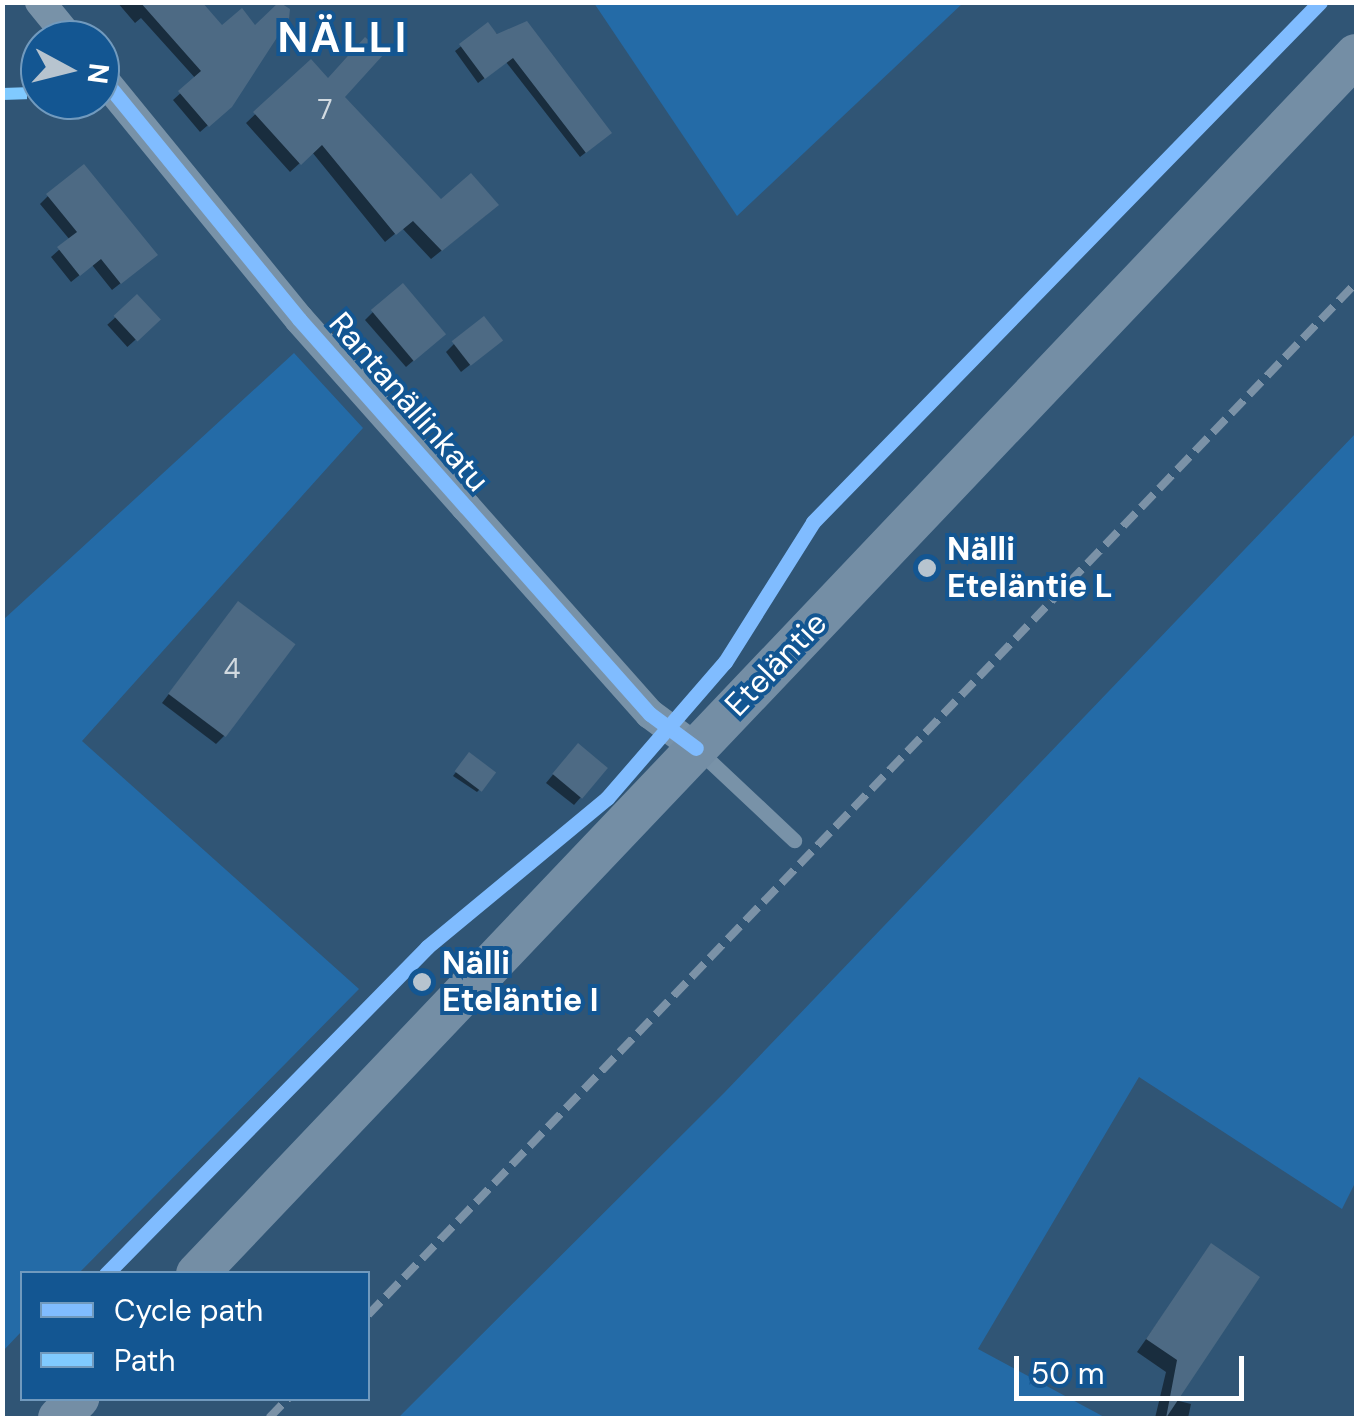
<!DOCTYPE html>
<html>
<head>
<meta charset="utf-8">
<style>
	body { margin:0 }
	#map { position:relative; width:1359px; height:1421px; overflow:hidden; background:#305575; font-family:"DM Sans",sans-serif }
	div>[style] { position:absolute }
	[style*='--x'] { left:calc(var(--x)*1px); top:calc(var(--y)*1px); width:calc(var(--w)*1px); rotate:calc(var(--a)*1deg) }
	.green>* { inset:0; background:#246ba7 }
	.shadow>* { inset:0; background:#0007; transform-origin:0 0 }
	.building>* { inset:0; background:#4d6a84; transform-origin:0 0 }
	.lane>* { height:15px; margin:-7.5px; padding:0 7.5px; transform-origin:7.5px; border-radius:7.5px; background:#7892a8 }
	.street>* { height:30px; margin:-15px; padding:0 15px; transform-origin:15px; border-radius:15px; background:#7892a8 }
	.secondary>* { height:42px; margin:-21px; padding:0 21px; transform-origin:21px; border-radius:21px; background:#748ea5 }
	.rail>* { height:8px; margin-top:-4px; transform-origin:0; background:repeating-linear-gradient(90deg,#7b92a7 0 18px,transparent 0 26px) }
	.quiet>* { height:12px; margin-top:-6px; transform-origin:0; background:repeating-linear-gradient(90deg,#80caff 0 25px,transparent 0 37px) }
	.cycleway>* { height:15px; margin:-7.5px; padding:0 7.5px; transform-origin:7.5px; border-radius:7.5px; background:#80bcff }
	.dots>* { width:28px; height:28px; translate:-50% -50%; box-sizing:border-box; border:5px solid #135692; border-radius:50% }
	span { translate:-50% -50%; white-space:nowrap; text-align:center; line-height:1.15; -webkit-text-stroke:8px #135692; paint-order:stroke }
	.number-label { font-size:28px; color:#d2dae0 }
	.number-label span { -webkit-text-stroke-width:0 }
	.street-label { font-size:32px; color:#fff }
	.poi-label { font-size:32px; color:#fff; font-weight:700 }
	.left { translate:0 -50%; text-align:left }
	.district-label { font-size:42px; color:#fff; font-weight:700; letter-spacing:2.5px }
	.frame { position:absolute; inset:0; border:5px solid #fff; pointer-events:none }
	.legend { position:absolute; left:20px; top:1271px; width:350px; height:130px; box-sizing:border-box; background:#135692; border:2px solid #719abe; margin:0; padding:12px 18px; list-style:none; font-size:30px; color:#fff }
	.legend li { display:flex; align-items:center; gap:20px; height:50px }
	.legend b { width:50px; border:2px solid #719abe }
	.north { position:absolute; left:20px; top:20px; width:100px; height:100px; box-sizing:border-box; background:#135692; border:2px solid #719abe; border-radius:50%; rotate:97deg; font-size:28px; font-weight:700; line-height:40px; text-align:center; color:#fff }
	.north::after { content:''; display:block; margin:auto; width:35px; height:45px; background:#b7c4cf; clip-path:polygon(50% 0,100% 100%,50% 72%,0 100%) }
	.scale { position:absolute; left:1014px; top:1356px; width:230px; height:45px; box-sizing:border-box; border:5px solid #fff; border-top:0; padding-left:12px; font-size:30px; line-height:35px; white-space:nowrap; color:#fff; -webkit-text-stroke:8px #135692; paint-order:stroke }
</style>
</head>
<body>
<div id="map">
	<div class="green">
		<div style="clip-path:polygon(594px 3px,963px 3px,737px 216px)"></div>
		<div style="clip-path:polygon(294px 353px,363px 428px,82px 741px,359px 989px,79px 1273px,22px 1274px,22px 1331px,3px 1351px,3px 620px)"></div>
		<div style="clip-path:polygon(1356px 433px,1356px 1181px,1342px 1209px,1139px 1077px,978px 1349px,1106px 1418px,398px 1418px,724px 1093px)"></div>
	</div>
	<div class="shadow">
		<div style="clip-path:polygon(117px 2px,181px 2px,222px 29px,254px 28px,279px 5px,222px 113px,200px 132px,173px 100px,196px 79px,141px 18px,135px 23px)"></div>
		<div style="clip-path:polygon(488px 25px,603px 139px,580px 157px,506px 62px,478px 83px,455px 51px)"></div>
		<div style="clip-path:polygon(310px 62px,440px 202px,486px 215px,431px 259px,402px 228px,385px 242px,312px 152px,290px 172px,246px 123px)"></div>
		<div style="clip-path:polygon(48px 196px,146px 263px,112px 290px,92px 265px,71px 282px,51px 257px,70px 240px,40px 204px)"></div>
		<div style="left:137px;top:298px;width:30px;height:40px;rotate:48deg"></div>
		<div style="clip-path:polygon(373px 312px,435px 342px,406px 367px,365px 320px)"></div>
		<div style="clip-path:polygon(454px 344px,491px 348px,461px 372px,446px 352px)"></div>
		<div style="clip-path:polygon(231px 612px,224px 736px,216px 744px,162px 703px)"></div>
		<div style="clip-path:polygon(570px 754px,581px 797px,574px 805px,546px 783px)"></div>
		<div style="clip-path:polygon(466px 759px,480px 789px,477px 792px,453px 776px)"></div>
		<div style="clip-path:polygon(1211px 1247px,1175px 1400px,1191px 1404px,1188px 1418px,1155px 1418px,1166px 1372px,1137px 1352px)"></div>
	</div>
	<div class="building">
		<div style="clip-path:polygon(140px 2px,202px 2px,222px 25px,242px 8px,255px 25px,279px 2px,290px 9px,289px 19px,232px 107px,209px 127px,178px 91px,201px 71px)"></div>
		<div style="clip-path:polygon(527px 21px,612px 133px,586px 153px,513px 58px,485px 79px,459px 44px,488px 22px,497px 34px)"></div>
		<div style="clip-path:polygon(365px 37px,384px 54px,345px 97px,441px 199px,471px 173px,499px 205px,442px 251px,413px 221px,396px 235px,322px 145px,301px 165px,253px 112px,311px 59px,328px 78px)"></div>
		<div style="clip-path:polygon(84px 164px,158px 255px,121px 284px,101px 259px,80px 276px,57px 247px,77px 232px,46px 194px)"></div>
		<div style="left:403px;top:283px;width:67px;height:42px;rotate:50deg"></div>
		<div style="left:137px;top:294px;width:35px;height:32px;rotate:47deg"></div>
		<div style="left:484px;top:316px;width:31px;height:41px;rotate:52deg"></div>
		<div style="left:238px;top:601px;width:72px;height:116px;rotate:37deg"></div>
		<div style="left:578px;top:743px;width:39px;height:40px;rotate:40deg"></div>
		<div style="left:469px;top:752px;width:34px;height:24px;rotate:37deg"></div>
		<div style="clip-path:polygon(1211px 1243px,1260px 1277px,1166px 1418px,1177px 1360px,1146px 1339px)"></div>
	</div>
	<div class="lane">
		<div style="--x:698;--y:750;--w:132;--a:43.2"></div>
	</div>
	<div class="street">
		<div style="--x:40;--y:2;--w:49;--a:50.8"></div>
		<div style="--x:100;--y:75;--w:315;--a:50.8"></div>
		<div style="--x:299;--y:319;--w:251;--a:48.4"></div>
		<div style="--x:466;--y:507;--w:277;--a:48.4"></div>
		<div style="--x:650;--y:714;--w:57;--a:36.5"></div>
	</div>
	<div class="secondary">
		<div style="--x:197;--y:1274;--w:1682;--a:-46.45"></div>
		<div style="--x:59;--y:1418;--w:28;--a:-46"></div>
	</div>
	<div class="rail">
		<div style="--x:368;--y:1315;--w:1429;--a:-46.25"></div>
		<div style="--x:269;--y:1418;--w:28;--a:-46"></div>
	</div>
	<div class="quiet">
		<div style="--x:2;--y:94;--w:38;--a:-2"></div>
	</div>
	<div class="cycleway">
		<div style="--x:100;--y:75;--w:315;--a:50.8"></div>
		<div style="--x:299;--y:319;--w:251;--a:48.4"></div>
		<div style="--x:466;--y:507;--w:277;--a:48.4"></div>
		<div style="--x:650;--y:714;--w:57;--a:36.5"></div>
		<div style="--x:106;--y:1274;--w:458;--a:-45.5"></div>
		<div style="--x:427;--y:947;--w:234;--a:-39.6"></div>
		<div style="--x:607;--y:798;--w:180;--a:-49.1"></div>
		<div style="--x:725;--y:662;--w:165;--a:-57.8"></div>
		<div style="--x:813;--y:522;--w:726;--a:-45.73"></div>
	</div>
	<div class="dots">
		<div style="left:927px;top:568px;background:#b7c4cf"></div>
		<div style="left:422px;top:982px;background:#b7c4cf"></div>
	</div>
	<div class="number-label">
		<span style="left:325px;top:110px">7</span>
		<span style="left:232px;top:669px">4</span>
	</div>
	<div class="street-label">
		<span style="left:409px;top:402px;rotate:49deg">Rantanällinkatu</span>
		<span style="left:776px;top:664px;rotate:-46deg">Eteläntie</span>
	</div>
	<div class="poi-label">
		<span class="left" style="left:947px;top:568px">Nälli<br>Eteläntie L</span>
		<span class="left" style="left:442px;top:982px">Nälli<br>Eteläntie I</span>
	</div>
	<div class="district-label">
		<span style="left:343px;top:38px">NÄLLI</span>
	</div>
	<div class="frame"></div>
	<ul class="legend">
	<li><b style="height:12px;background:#80bcff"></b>Cycle path</li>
	<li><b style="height:12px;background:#80caff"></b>Path</li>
	</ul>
	<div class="north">N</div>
	<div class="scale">50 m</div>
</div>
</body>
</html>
